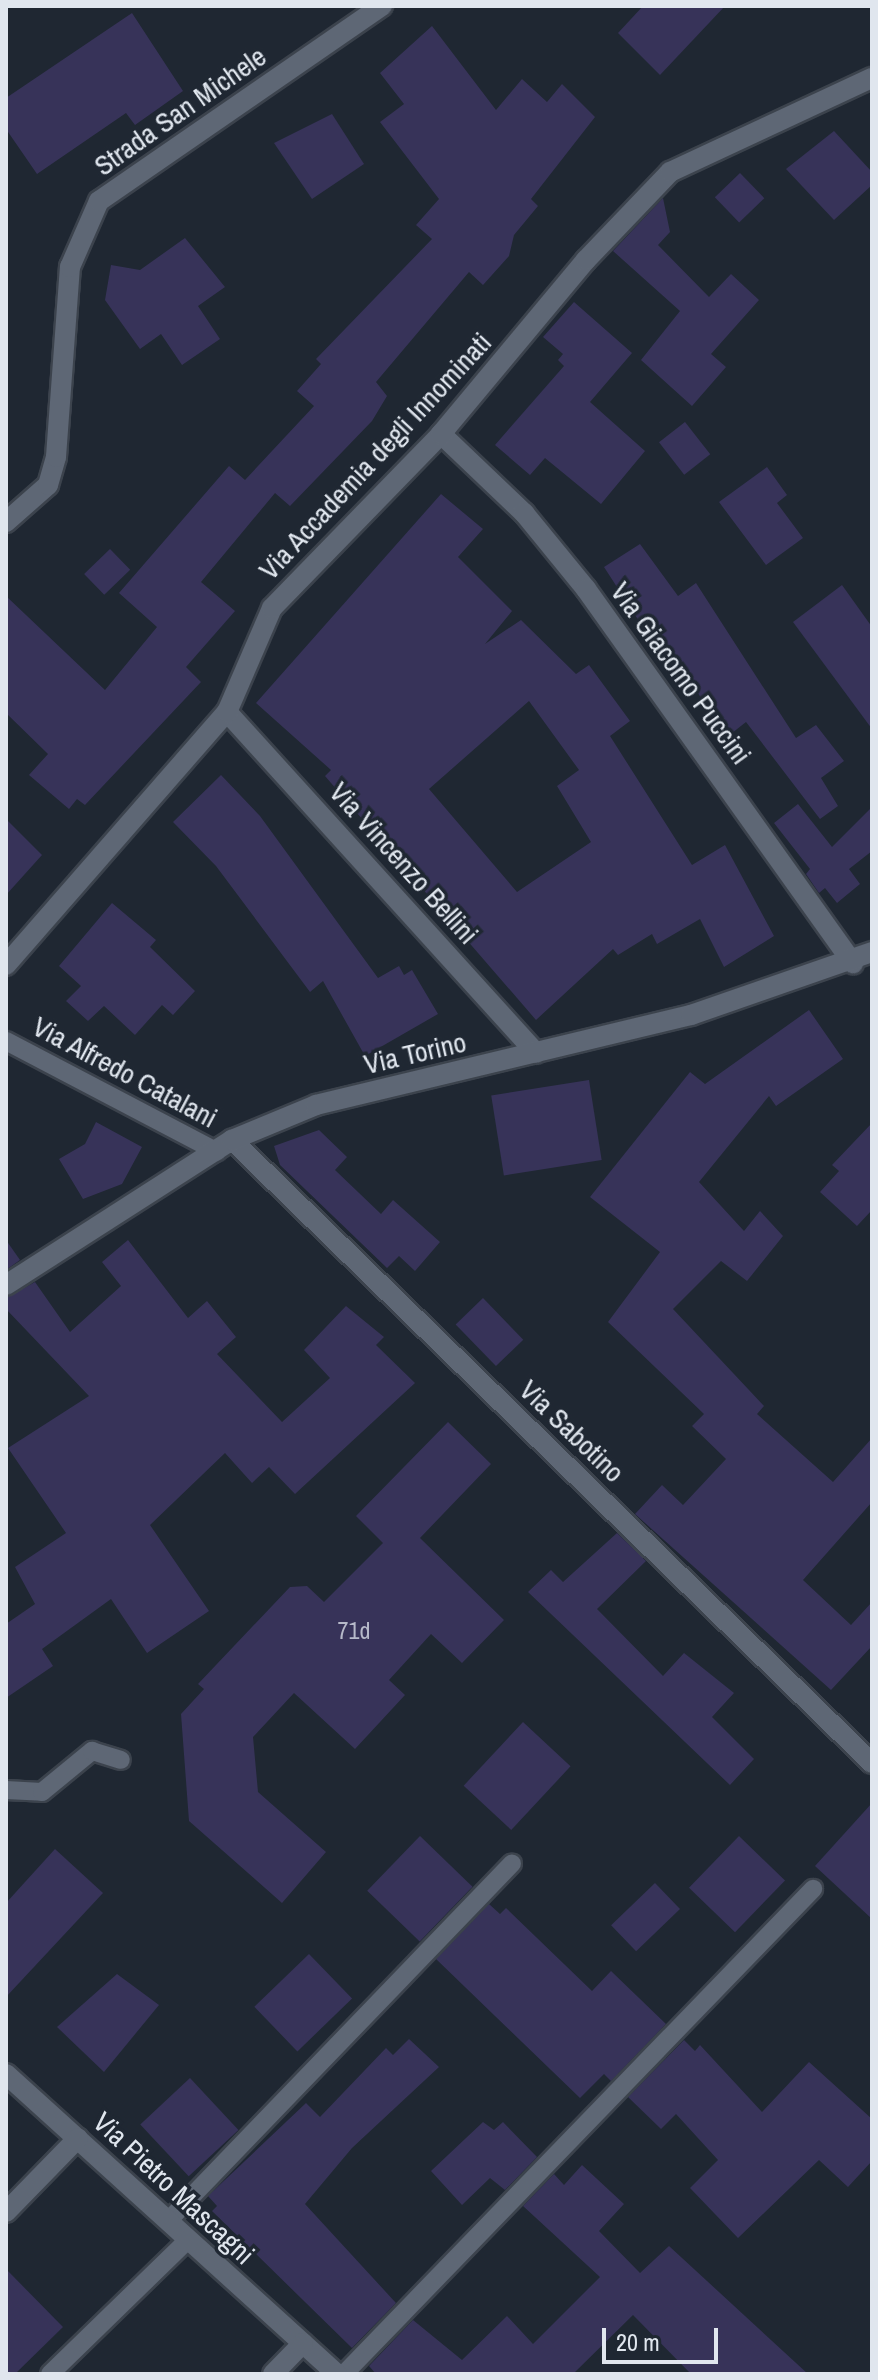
<!DOCTYPE html>
<html>
<head>
<meta charset="utf-8">
<style>
	body { margin:0 }
	#map { position:relative; width:878px; height:2380px; overflow:hidden; background:#1f2732; font-family:"Archivo Narrow",sans-serif }
	div>[style] { position:absolute }
	[style*='--x'] { left:calc(var(--x)*1px); top:calc(var(--y)*1px); width:calc(var(--w)*1px); rotate:calc(var(--a)*1deg) }
	.building>* { inset:0; background:#373359; transform-origin:0 0 }
	.roads { filter:drop-shadow(2px 0 #3c434d) drop-shadow(-2px 0 #3c434d) drop-shadow(0 2px #3c434d) drop-shadow(0 -2px #3c434d) }
	.lane>* { height:18px; margin:-9px; padding:0 9px; transform-origin:9px; border-radius:9px; background:#5e6775 }
	.street>* { height:20px; margin:-10px; padding:0 10px; transform-origin:10px; border-radius:10px; background:#5e6775 }
	span { translate:-50% -50%; white-space:nowrap; text-align:center; line-height:1.15; -webkit-text-stroke:7px #1f2732; paint-order:stroke }
	.number-label { font-size:24px; color:#b6b9c9 }
	.number-label span { -webkit-text-stroke-width:0 }
	.street-label { font-size:28px; color:#e0e6ee }
	.frame { position:absolute; inset:0; border:8px solid #e0e6ee; pointer-events:none }
	.scale { position:absolute; left:602px; top:2328px; width:116px; height:36px; box-sizing:border-box; border:4px solid #e0e6ee; border-top:0; padding-left:10px; font-size:24px; line-height:28px; white-space:nowrap; color:#e0e6ee; -webkit-text-stroke:6px #1f2732; paint-order:stroke }
</style>
</head>
<body>
<div id="map">
	<div class="building">
		<div style="clip-path:polygon(643px 6px,725px 6px,660px 75px,618px 33px)"></div>
		<div style="clip-path:polygon(132px 13px,183px 91px,135px 125px,126px 113px,37px 174px,6px 129px,6px 98px)"></div>
		<div style="clip-path:polygon(432px 26px,496px 110px,522px 79px,547px 102px,562px 84px,595px 117px,531px 199px,538px 206px,514px 235px,509px 256px,483px 285px,469px 272px,376px 382px,387px 396px,372px 421px,290px 506px,275px 493px,201px 582px,235px 611px,186px 667px,201px 682px,85px 805px,77px 799px,69px 809px,29px 775px,48px 754px,6px 713px,6px 596px,105px 690px,157px 627px,119px 593px,229px 466px,245px 480px,314px 406px,297px 391px,321px 364px,316px 359px,432px 239px,416px 225px,439px 199px,380px 122px,404px 104px,380px 73px)"></div>
		<div style="clip-path:polygon(332px 114px,364px 164px,312px 199px,274px 143px)"></div>
		<div style="clip-path:polygon(834px 131px,872px 172px,872px 185px,834px 220px,786px 169px)"></div>
		<div style="left:740px;top:173px;width:35px;height:35px;rotate:46deg"></div>
		<div style="clip-path:polygon(663px 198px,670px 232px,658px 245px,709px 297px,731px 274px,759px 300px,711px 354px,726px 367px,692px 406px,641px 360px,680px 311px,613px 251px)"></div>
		<div style="clip-path:polygon(185px 238px,225px 287px,198px 306px,220px 339px,182px 365px,161px 334px,140px 349px,105px 300px,111px 265px,140px 270px)"></div>
		<div style="clip-path:polygon(574px 302px,632px 353px,590px 402px,645px 451px,601px 504px,545px 458px,530px 475px,495px 445px,564px 366px,558px 360px,563px 354px,543px 337px)"></div>
		<div style="left:685px;top:422px;width:41px;height:33px;rotate:52deg"></div>
		<div style="clip-path:polygon(767px 467px,787px 495px,777px 503px,803px 538px,766px 565px,719px 502px)"></div>
		<div style="clip-path:polygon(evenodd,441px 494px,483px 529px,458px 557px,512px 611px,485px 644px,521px 620px,576px 674px,589px 665px,630px 721px,610px 736px,692px 865px,725px 845px,774px 936px,724px 967px,700px 919px,657px 944px,652px 934px,618px 955px,613px 949px,536px 1020px,325px 776px,331px 770px,256px 703px,441px 494px,529px 701px,579px 770px,557px 786px,591px 842px,517px 892px,429px 789px,529px 701px)"></div>
		<div style="clip-path:polygon(640px 544px,678px 596px,696px 583px,796px 738px,816px 725px,844px 761px,821px 778px,838px 806px,820px 819px,746px 722px,727px 737px,656px 630px,648px 635px,604px 567px)"></div>
		<div style="left:110px;top:549px;width:29px;height:36px;rotate:46deg"></div>
		<div style="clip-path:polygon(842px 585px,872px 627px,872px 729px,793px 622px)"></div>
		<div style="clip-path:polygon(221px 775px,260px 816px,378px 978px,399px 966px,404px 975px,412px 970px,438px 1014px,365px 1056px,323px 981px,310px 992px,216px 866px,173px 822px)"></div>
		<div style="clip-path:polygon(798px 804px,832px 847px,872px 807px,872px 851px,849px 869px,860px 884px,837px 903px,825px 888px,819px 893px,806px 874px,810px 869px,774px 823px)"></div>
		<div style="clip-path:polygon(6px 819px,42px 855px,6px 895px)"></div>
		<div style="clip-path:polygon(112px 903px,156px 940px,150px 947px,195px 991px,173px 1015px,162px 1005px,135px 1035px,104px 1006px,88px 1021px,66px 1001px,81px 986px,59px 966px)"></div>
		<div style="clip-path:polygon(809px 1010px,843px 1059px,776px 1106px,769px 1096px,699px 1182px,744px 1231px,760px 1211px,783px 1236px,747px 1281px,721px 1261px,673px 1309px,764px 1406px,757px 1414px,833px 1482px,872px 1438px,872px 1502px,803px 1580px,851px 1625px,872px 1602px,872px 1646px,831px 1690px,635px 1514px,662px 1485px,683px 1505px,726px 1459px,692px 1426px,704px 1414px,608px 1322px,660px 1252px,590px 1197px,690px 1072px,705px 1084px)"></div>
		<div style="left:589px;top:1080px;width:81px;height:99px;rotate:81deg"></div>
		<div style="clip-path:polygon(96px 1122px,142px 1147px,122px 1184px,83px 1199px,59px 1159px,85px 1144px)"></div>
		<div style="clip-path:polygon(872px 1123px,872px 1210px,857px 1226px,820px 1192px,839px 1171px,832px 1165px)"></div>
		<div style="clip-path:polygon(319px 1130px,347px 1157px,335px 1170px,381px 1214px,393px 1200px,440px 1242px,415px 1271px,399px 1256px,387px 1268px,280px 1165px,274px 1146px)"></div>
		<div style="clip-path:polygon(6px 1240px,20px 1260px,6px 1270px)"></div>
		<div style="clip-path:polygon(128px 1240px,188px 1318px,207px 1301px,236px 1337px,217px 1354px,282px 1422px,330px 1378px,304px 1350px,346px 1306px,384px 1337px,376px 1345px,415px 1383px,295px 1494px,269px 1467px,252px 1483px,225px 1453px,150px 1525px,209px 1611px,147px 1653px,111px 1599px,42px 1649px,53px 1666px,6px 1698px,6px 1624px,35px 1604px,15px 1567px,66px 1533px,8px 1448px,89px 1396px,6px 1309px,6px 1298px,35px 1282px,70px 1332px,121px 1286px,102px 1262px)"></div>
		<div style="left:483px;top:1298px;width:58px;height:38px;rotate:46deg"></div>
		<div style="clip-path:polygon(448px 1422px,491px 1464px,420px 1538px,504px 1620px,462px 1663px,431px 1634px,389px 1680px,405px 1695px,355px 1749px,294px 1693px,253px 1737px,258px 1792px,326px 1852px,282px 1903px,189px 1821px,181px 1714px,204px 1689px,198px 1684px,290px 1587px,307px 1586px,324px 1602px,383px 1543px,356px 1516px)"></div>
		<div style="clip-path:polygon(617px 1533px,646px 1561px,597px 1609px,663px 1676px,684px 1653px,734px 1693px,712px 1717px,754px 1759px,730px 1785px,528px 1592px,551px 1570px,563px 1582px)"></div>
		<div style="left:523px;top:1722px;width:65px;height:87px;rotate:43deg"></div>
		<div style="clip-path:polygon(872px 1803px,872px 1919px,815px 1866px)"></div>
		<div style="left:420px;top:1836px;width:73px;height:76px;rotate:44deg"></div>
		<div style="left:739px;top:1836px;width:64px;height:72px;rotate:44deg"></div>
		<div style="clip-path:polygon(55px 1849px,103px 1893px,6px 1997px,6px 1903px)"></div>
		<div style="left:655px;top:1883px;width:36px;height:61px;rotate:46deg"></div>
		<div style="clip-path:polygon(489px 1904px,500px 1914px,506px 1908px,592px 1991px,611px 1971px,666px 2024px,611px 2081px,604px 2074px,580px 2098px,436px 1959px)"></div>
		<div style="left:309px;top:1954px;width:62px;height:76px;rotate:46deg"></div>
		<div style="clip-path:polygon(117px 1974px,159px 2005px,104px 2072px,57px 2027px)"></div>
		<div style="clip-path:polygon(409px 2039px,439px 2067px,352px 2148px,305px 2204px,396px 2303px,352px 2348px,212px 2211px,217px 2206px,208px 2196px,306px 2103px,320px 2117px,386px 2048px,393px 2055px)"></div>
		<div style="clip-path:polygon(684px 2040px,695px 2051px,700px 2045px,762px 2112px,809px 2062px,872px 2119px,872px 2161px,848px 2187px,819px 2160px,738px 2238px,690px 2188px,718px 2160px,676px 2114px,661px 2129px,628px 2097px)"></div>
		<div style="left:190px;top:2078px;width:71px;height:68px;rotate:47deg"></div>
		<div style="clip-path:polygon(483px 2122px,494px 2130px,503px 2122px,537px 2157px,505px 2190px,490px 2178px,462px 2205px,431px 2171px)"></div>
		<div style="clip-path:polygon(582px 2165px,624px 2204px,599px 2231px,640px 2273px,669px 2246px,808px 2374px,691px 2374px,633px 2315px,573px 2374px,376px 2374px,369px 2366px,413px 2320px,462px 2360px,507px 2316px,533px 2344px,600px 2277px,523px 2206px,554px 2174px,564px 2185px)"></div>
		<div style="clip-path:polygon(6px 2269px,63px 2327px,15px 2374px,6px 2374px)"></div>
	</div>
	<div class="roads">
		<div class="lane">
			<div style="--x:6;--y:1041;--w:238;--a:27.7"></div>
			<div style="--x:6;--y:1790;--w:36;--a:3"></div>
			<div style="--x:42;--y:1792;--w:65;--a:-39.4"></div>
			<div style="--x:92;--y:1751;--w:30;--a:17"></div>
			<div style="--x:168;--y:2221;--w:496;--a:-46.1"></div>
			<div style="--x:50;--y:2374;--w:192;--a:-44.2"></div>
			<div style="--x:344;--y:2374;--w:675;--a:-45.96"></div>
		</div>
		<div class="street">
			<div style="--x:441;--y:434;--w:115;--a:43.6"></div>
			<div style="--x:524;--y:513;--w:98;--a:50.8"></div>
			<div style="--x:586;--y:589;--w:460;--a:54.5"></div>
			<div style="--x:6;--y:522;--w:56;--a:-41.4"></div>
			<div style="--x:48;--y:485;--w:29;--a:-74"></div>
			<div style="--x:56;--y:457;--w:191;--a:-85.8"></div>
			<div style="--x:70;--y:267;--w:72;--a:-66.3"></div>
			<div style="--x:99;--y:201;--w:344;--a:-34.6"></div>
			<div style="--x:227;--y:712;--w:460;--a:47.8"></div>
			<div style="--x:6;--y:965;--w:336;--a:-48.9"></div>
			<div style="--x:227;--y:712;--w:113;--a:-66.6"></div>
			<div style="--x:272;--y:608;--w:243;--a:-45.8"></div>
			<div style="--x:441;--y:434;--w:226;--a:-50.2"></div>
			<div style="--x:586;--y:260;--w:122;--a:-46.3"></div>
			<div style="--x:670;--y:172;--w:223;--a:-25"></div>
			<div style="--x:232;--y:1140;--w:893;--a:44.23"></div>
			<div style="--x:6;--y:1285;--w:269;--a:-32.7"></div>
			<div style="--x:232;--y:1140;--w:91;--a:-22.6"></div>
			<div style="--x:316;--y:1105;--w:386;--a:-13.5"></div>
			<div style="--x:691;--y:1015;--w:192;--a:-19.2"></div>
			<div style="--x:6;--y:2074;--w:447;--a:42.2"></div>
			<div style="--x:6;--y:2212;--w:103;--a:-45.8"></div>
			<div style="--x:273;--y:2374;--w:43;--a:-45.9"></div>
		</div>
	</div>
	<div class="number-label">
		<span style="left:354px;top:1631px">71d</span>
	</div>
	<div class="street-label">
		<span style="left:180px;top:111px;rotate:-35deg">Strada San Michele</span>
		<span style="left:375px;top:456px;rotate:-47deg">Via Accademia degli Innominati</span>
		<span style="left:681px;top:673px;rotate:54deg">Via Giacomo Puccini</span>
		<span style="left:404px;top:863px;rotate:48deg">Via Vincenzo Bellini</span>
		<span style="left:415px;top:1053px;rotate:-13deg">Via Torino</span>
		<span style="left:125px;top:1072px;rotate:28deg">Via Alfredo Catalani</span>
		<span style="left:572px;top:1431px;rotate:44deg">Via Sabotino</span>
		<span style="left:174px;top:2188px;rotate:43deg">Via Pietro Mascagni</span>
	</div>
	<div class="frame"></div>
	<div class="scale">20 m</div>
</div>
</body>
</html>
